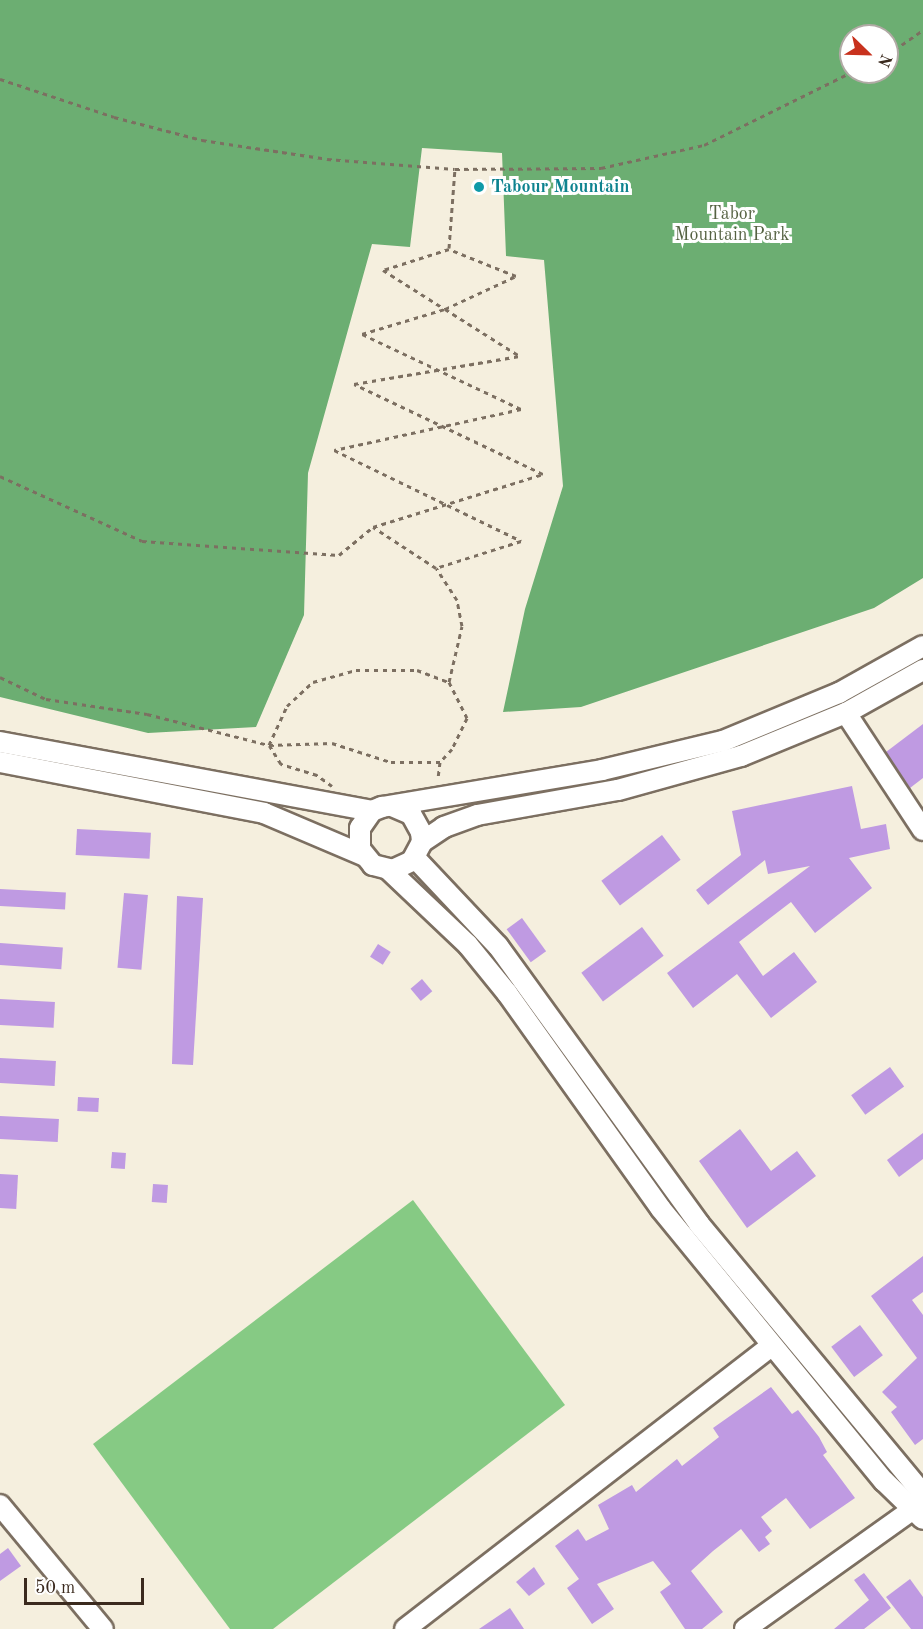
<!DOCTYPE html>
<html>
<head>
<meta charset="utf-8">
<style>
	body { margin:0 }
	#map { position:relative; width:923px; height:1629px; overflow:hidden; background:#f5efde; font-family:"Old Standard TT",serif }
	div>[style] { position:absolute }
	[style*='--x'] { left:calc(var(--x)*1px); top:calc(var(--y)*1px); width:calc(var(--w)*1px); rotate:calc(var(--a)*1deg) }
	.green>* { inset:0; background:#86ca84 }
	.forest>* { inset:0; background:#6cae72 }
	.building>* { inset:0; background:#bf9ae2; transform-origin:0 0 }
	.path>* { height:3px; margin-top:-1.5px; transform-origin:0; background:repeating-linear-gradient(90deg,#7c6f61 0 4.5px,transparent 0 9px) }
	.roads { filter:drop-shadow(2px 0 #7c6f61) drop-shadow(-2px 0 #7c6f61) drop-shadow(0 2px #7c6f61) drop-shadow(0 -2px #7c6f61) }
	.minor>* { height:20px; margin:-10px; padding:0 10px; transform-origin:10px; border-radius:10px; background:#fff }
	.dots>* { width:16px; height:16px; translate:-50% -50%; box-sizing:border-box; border:3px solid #fff; border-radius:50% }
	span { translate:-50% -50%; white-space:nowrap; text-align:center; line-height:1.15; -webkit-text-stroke:6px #fff; paint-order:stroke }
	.culture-label { font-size:18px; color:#0d838f; font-weight:700 }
	.left { translate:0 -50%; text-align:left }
	.park-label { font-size:18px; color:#556242 }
	.north { position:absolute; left:839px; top:24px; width:60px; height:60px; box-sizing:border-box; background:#fff; border:2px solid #b1aaa5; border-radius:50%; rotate:113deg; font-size:16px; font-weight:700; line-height:24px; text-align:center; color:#3b2a1e }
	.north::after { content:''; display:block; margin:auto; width:21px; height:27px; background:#c8321e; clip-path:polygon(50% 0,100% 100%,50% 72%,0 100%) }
	.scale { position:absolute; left:24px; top:1578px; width:120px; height:27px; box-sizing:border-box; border:3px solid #3b2a1e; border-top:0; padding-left:8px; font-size:18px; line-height:21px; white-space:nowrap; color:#3b2a1e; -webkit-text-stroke:4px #fff; paint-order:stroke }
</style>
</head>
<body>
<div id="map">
	<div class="green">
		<div style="clip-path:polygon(413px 1200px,565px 1405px,273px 1629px,230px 1629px,93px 1444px)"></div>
	</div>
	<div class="forest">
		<div style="clip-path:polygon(evenodd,0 0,923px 0,923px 578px,874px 608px,581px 707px,503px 712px,525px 609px,563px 486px,544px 260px,506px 256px,502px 153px,422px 148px,410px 247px,372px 244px,308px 473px,304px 615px,256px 727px,148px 733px,0 697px,0 0,851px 36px,887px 36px,887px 72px,851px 72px,851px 36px)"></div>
	</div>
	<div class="building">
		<div style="clip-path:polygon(923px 724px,923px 778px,910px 788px,886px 752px)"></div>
		<div style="clip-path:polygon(852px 786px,861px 829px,886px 824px,890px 849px,849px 858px,872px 888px,815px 933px,791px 902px,739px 942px,763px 976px,794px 952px,817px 982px,771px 1018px,737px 974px,693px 1008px,667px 973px,810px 866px,768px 874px,765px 860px,708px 905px,696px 890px,741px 855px,732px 811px)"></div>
		<div style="left:77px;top:829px;width:74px;height:26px;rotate:3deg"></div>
		<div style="left:662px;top:835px;width:31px;height:76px;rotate:53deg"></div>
		<div style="left:0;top:889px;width:66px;height:17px;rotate:3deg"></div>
		<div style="left:124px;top:893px;width:24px;height:75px;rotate:5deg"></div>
		<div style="clip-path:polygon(177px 896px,203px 898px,193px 1065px,172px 1064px)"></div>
		<div style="left:522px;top:918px;width:41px;height:19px;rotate:54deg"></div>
		<div style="left:642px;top:927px;width:36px;height:76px;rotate:53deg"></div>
		<div style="left:0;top:943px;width:63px;height:22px;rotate:4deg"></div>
		<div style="left:378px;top:944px;width:15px;height:15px;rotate:32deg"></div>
		<div style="left:422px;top:979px;width:16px;height:15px;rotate:50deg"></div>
		<div style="left:0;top:999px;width:55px;height:26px;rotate:3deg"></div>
		<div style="left:0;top:1058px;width:56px;height:25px;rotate:3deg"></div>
		<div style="left:890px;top:1067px;width:24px;height:48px;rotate:54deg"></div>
		<div style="left:78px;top:1097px;width:21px;height:14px;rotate:3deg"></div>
		<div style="left:0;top:1116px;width:59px;height:23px;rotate:3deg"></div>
		<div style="clip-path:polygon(740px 1129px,771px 1171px,797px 1151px,816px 1176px,747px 1228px,699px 1161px)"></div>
		<div style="clip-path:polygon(923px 1133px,923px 1159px,899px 1177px,887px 1160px)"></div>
		<div style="left:112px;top:1152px;width:14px;height:16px;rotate:4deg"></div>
		<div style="left:0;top:1174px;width:18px;height:34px;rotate:3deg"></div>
		<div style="left:153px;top:1184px;width:15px;height:18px;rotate:4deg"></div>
		<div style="clip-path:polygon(923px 1256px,923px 1292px,912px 1300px,923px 1315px,923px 1439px,915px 1445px,891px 1412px,897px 1407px,882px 1392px,917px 1358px,871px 1296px)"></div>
		<div style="left:860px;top:1325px;width:38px;height:36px;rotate:53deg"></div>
		<div style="clip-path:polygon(771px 1387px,792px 1414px,798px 1410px,819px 1437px,827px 1452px,823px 1455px,855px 1498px,810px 1529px,786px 1498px,761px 1517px,772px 1531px,765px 1537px,770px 1544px,759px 1552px,741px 1529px,713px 1551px,691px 1571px,723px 1612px,702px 1629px,685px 1629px,660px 1592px,671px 1584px,653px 1561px,597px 1584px,614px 1609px,592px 1624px,567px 1588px,579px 1579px,555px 1546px,578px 1529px,586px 1541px,609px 1529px,598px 1505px,632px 1485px,636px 1492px,677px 1459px,682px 1466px,719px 1437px,713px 1428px)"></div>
		<div style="clip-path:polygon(8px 1548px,21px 1566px,0 1581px,0 1554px)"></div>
		<div style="clip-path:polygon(534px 1567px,545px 1584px,529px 1596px,516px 1582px)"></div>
		<div style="clip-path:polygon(864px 1573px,891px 1608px,864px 1629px,834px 1629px,869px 1600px,854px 1580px)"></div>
		<div style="clip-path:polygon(910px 1579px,923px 1597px,923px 1629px,911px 1629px,886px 1597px)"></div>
		<div style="clip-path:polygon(510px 1608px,524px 1629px,479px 1629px)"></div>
	</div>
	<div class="path">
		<div style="--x:887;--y:55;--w:44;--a:-34.8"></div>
		<div style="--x:0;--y:79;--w:120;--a:18.4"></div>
		<div style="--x:114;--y:117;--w:91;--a:14.6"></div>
		<div style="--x:202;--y:140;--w:126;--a:8.6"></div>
		<div style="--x:327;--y:159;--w:128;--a:4.5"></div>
		<div style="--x:455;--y:169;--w:146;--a:-0.4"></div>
		<div style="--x:601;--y:168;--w:106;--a:-12.6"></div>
		<div style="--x:704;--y:145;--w:165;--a:-26.3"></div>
		<div style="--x:449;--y:248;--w:79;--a:-85.7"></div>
		<div style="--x:362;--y:334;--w:176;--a:25.3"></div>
		<div style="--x:521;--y:409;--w:191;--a:167.6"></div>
		<div style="--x:334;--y:450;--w:208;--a:25.9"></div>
		<div style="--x:521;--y:541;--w:89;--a:162.4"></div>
		<div style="--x:362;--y:334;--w:87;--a:-16.8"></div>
		<div style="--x:445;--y:309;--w:78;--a:-24.9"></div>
		<div style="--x:516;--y:276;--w:72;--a:-158.1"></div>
		<div style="--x:449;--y:249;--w:69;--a:162.3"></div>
		<div style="--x:383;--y:270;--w:73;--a:32.2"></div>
		<div style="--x:445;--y:309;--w:86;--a:32.2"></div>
		<div style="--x:0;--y:476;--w:156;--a:24.6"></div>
		<div style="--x:142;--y:541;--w:197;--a:4.1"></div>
		<div style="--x:339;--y:555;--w:44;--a:-39.5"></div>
		<div style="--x:0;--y:677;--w:51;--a:25.6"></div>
		<div style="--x:46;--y:699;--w:102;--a:8.4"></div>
		<div style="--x:147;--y:714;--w:126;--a:14.3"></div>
		<div style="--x:269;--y:745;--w:63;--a:-1.8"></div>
		<div style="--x:332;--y:743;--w:62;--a:17.9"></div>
		<div style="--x:391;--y:762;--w:49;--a:0"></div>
		<div style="--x:449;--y:682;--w:57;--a:-76.9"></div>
		<div style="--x:462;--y:626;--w:26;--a:-101"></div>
		<div style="--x:457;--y:600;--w:38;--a:-123"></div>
		<div style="--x:436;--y:568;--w:75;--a:-146.9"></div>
		<div style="--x:373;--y:527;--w:178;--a:-17.3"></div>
		<div style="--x:543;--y:474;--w:209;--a:-154.5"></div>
		<div style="--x:354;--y:384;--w:168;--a:-9.6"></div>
		<div style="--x:332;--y:786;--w:19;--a:-144"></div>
		<div style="--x:317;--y:775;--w:38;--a:-163"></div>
		<div style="--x:281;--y:764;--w:22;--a:-122"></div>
		<div style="--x:269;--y:745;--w:43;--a:-65.2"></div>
		<div style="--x:287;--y:706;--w:35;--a:-43"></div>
		<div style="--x:313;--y:682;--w:45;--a:-15.6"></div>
		<div style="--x:356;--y:670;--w:61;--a:0"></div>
		<div style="--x:417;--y:670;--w:34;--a:21"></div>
		<div style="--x:449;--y:682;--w:40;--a:63.4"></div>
		<div style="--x:467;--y:718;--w:34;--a:116"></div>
		<div style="--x:452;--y:749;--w:18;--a:133"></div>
		<div style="--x:440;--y:762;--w:17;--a:97"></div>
	</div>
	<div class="roads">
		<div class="minor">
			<div style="--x:846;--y:713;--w:140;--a:56.7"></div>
			<div style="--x:0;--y:742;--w:378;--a:10.5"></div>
			<div style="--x:0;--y:762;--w:269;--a:10.9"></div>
			<div style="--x:264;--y:813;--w:108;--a:23"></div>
			<div style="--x:392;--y:806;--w:21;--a:23"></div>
			<div style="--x:411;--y:814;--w:21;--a:61"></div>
			<div style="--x:421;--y:832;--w:10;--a:84"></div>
			<div style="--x:422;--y:842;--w:21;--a:118"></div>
			<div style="--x:412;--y:861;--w:21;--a:155"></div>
			<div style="--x:393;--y:870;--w:21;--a:-166"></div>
			<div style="--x:373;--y:865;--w:21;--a:-129"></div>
			<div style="--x:360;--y:849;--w:21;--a:-90"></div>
			<div style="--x:360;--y:828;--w:21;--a:-55"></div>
			<div style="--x:372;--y:811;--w:11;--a:-22"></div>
			<div style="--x:382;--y:807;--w:223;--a:-9.5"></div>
			<div style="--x:602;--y:770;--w:124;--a:-13.5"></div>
			<div style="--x:723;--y:741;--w:126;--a:-22.5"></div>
			<div style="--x:839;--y:693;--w:96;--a:-29.2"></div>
			<div style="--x:422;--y:842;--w:27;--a:-34"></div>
			<div style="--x:444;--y:827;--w:35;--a:-20"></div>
			<div style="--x:477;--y:815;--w:143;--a:-10.1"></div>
			<div style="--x:618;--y:790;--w:128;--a:-15.5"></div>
			<div style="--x:741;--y:756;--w:113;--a:-22.3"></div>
			<div style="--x:846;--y:713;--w:88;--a:-29.2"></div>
			<div style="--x:415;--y:858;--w:121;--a:46.7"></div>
			<div style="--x:498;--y:946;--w:343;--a:54.1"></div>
			<div style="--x:699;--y:1224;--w:351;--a:50.3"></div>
			<div style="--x:389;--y:870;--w:109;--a:43.5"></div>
			<div style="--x:468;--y:945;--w:62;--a:50.9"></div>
			<div style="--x:507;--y:993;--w:265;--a:54.5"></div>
			<div style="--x:661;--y:1209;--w:352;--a:50.7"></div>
			<div style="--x:884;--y:1481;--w:54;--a:44.3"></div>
			<div style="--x:0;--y:1505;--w:161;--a:50.3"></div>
			<div style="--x:405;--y:1629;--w:463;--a:-37.7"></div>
			<div style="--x:745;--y:1629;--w:206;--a:-35.5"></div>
			<div style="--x:913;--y:1509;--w:10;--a:-17"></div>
		</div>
	</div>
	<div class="dots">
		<div style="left:479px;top:187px;background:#0f9aa8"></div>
	</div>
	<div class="culture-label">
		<span class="left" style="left:491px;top:187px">Tabour Mountain</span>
	</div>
	<div class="park-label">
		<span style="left:732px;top:225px">Tabor<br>Mountain Park</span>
	</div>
	<div class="north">N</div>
	<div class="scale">50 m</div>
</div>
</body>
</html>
